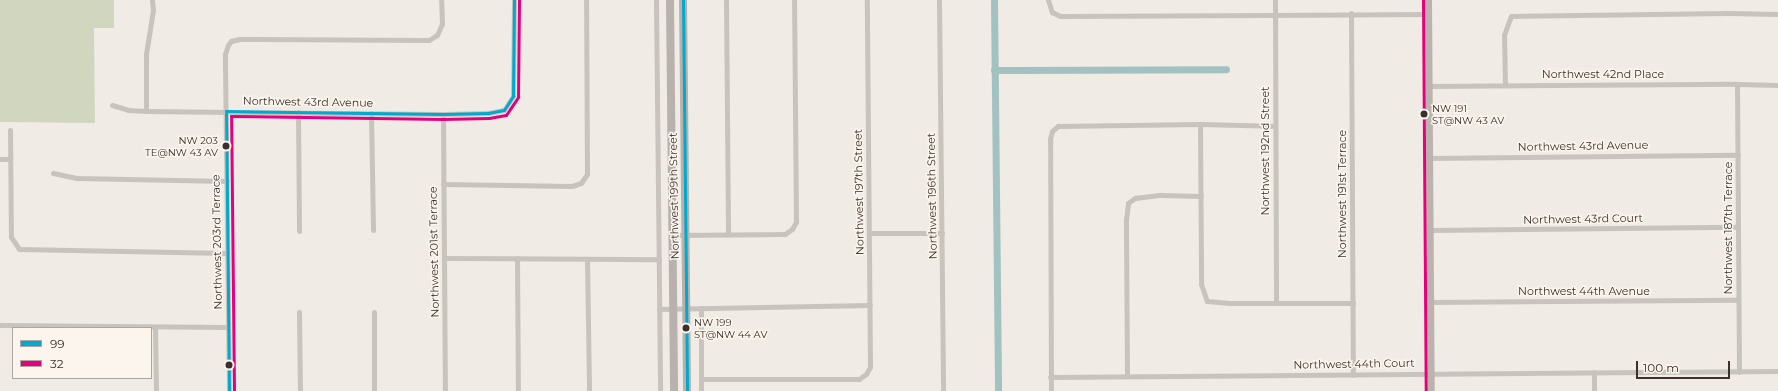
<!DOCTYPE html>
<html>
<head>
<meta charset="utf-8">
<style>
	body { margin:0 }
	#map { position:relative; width:1778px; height:391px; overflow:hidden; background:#f0ebe5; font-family:Montserrat,sans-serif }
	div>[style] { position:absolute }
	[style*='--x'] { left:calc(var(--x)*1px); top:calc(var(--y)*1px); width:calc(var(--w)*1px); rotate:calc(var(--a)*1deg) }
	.green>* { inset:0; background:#d1d6bf }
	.canal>* { height:7px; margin:-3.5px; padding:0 3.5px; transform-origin:3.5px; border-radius:3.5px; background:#a1c2c1 }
	.street>* { height:5px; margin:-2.5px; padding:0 2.5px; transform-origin:2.5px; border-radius:2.5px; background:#c9c3be }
	.secondary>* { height:7px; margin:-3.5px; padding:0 3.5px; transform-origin:3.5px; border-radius:3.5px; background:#bab3ae }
	.primary>* { height:8px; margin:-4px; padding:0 4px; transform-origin:4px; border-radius:4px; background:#b8b1ad }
	.bus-1>* { height:3px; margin:-1.5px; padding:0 1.5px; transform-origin:1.5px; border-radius:1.5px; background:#00a9ce }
	.bus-2>* { height:3px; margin:-1.5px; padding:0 1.5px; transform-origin:1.5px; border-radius:1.5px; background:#e5007d }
	.dots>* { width:11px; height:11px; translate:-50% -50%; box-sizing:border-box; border:2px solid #fbf5ee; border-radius:50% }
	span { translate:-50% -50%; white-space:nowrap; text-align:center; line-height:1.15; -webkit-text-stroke:3px #fbf5ee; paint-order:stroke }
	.bus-label { font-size:10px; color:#3b302b }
	.left { translate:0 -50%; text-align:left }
	.right { translate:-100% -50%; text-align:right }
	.street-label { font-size:11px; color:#3b302b }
	.legend { position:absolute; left:12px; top:327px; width:140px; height:52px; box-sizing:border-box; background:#fbf5ee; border:1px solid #aea6a0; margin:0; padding:5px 7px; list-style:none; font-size:12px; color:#3b302b }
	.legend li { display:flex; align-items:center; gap:8px; height:20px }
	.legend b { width:20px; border:1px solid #aea6a0 }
	.scale { position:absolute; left:1636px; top:361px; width:94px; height:18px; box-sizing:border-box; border:2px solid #3b302b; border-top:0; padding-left:5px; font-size:12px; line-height:14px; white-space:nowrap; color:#3b302b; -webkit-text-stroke:3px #fbf5ee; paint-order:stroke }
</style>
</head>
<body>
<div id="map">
	<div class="green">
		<div style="clip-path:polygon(0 0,114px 0,114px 28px,94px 28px,95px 123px,0 122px)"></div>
	</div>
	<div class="canal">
		<div style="--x:994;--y:0;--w:391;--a:89.4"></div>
		<div style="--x:994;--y:70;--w:232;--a:-0.2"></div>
	</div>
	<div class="street">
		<div style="--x:656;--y:0;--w:391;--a:89.4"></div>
		<div style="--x:726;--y:0;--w:234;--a:89.5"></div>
		<div style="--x:939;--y:0;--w:391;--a:89.4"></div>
		<div style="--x:1048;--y:0;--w:13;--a:72"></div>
		<div style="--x:1052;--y:12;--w:9;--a:27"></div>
		<div style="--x:1060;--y:16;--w:368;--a:-0.3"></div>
		<div style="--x:1275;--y:0;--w:302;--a:89.8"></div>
		<div style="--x:1351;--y:13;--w:362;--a:89.7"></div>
		<div style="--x:1737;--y:84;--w:288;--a:89.6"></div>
		<div style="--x:1505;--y:85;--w:50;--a:-91.1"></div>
		<div style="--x:1504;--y:35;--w:20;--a:-70"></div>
		<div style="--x:1511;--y:16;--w:218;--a:-0.8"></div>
		<div style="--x:1729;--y:13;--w:49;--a:1.2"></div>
		<div style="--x:1429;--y:86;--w:308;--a:-0.4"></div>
		<div style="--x:1737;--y:84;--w:41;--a:1.4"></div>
		<div style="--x:112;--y:105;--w:17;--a:17"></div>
		<div style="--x:128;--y:110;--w:18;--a:3"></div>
		<div style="--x:146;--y:111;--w:297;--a:0.6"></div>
		<div style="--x:443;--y:114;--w:45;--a:-1.3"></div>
		<div style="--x:488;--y:113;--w:16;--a:-11"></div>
		<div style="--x:504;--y:110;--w:17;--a:-57"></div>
		<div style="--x:513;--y:96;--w:96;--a:-89.4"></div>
		<div style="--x:146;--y:111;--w:57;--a:-90"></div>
		<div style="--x:146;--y:54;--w:45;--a:-81"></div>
		<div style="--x:153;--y:10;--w:10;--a:-96"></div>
		<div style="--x:298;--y:112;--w:119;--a:89.5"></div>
		<div style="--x:371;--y:113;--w:117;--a:89"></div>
		<div style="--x:443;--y:114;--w:277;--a:89.6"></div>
		<div style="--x:1200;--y:124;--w:160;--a:89.6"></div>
		<div style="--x:1201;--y:284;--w:18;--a:71"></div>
		<div style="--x:1207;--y:301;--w:25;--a:5"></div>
		<div style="--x:1232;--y:303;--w:121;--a:0"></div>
		<div style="--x:10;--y:130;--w:107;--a:89.5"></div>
		<div style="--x:11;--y:237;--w:14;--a:56"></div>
		<div style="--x:19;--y:249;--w:208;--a:1.1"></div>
		<div style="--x:1429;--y:158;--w:309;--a:-0.6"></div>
		<div style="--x:0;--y:159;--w:10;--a:0"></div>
		<div style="--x:53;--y:173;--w:25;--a:12"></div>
		<div style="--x:77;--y:178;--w:150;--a:1.1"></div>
		<div style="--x:443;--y:184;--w:129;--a:0.9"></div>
		<div style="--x:572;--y:186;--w:9;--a:-18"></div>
		<div style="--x:581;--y:183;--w:11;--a:-56"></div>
		<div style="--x:587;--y:174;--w:174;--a:-90.3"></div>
		<div style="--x:1430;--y:230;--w:307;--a:-0.6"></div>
		<div style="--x:870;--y:233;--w:72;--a:0"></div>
		<div style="--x:673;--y:235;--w:112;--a:-0.5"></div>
		<div style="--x:785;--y:234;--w:9;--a:-36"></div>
		<div style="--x:792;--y:229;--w:8;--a:-60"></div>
		<div style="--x:796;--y:222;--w:222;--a:-90.5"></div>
		<div style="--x:444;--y:258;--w:215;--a:0.3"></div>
		<div style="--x:517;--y:258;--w:133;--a:89.6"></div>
		<div style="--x:587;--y:259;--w:132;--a:89.1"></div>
		<div style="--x:1430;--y:302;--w:308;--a:-0.4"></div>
		<div style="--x:701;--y:308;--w:83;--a:90"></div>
		<div style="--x:659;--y:309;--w:211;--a:-1.1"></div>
		<div style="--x:299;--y:312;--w:79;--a:89.3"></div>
		<div style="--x:374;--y:312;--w:79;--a:90"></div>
		<div style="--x:0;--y:325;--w:228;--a:0.5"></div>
		<div style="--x:155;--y:327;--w:64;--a:89.1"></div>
		<div style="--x:1127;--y:375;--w:155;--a:-90.4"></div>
		<div style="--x:1126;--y:220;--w:17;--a:-83"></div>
		<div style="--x:1128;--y:203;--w:9;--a:-36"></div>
		<div style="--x:1135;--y:198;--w:26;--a:-7"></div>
		<div style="--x:1161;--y:195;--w:40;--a:1.4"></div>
		<div style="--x:1050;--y:377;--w:728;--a:-0.47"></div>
		<div style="--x:702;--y:379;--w:157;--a:0"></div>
		<div style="--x:859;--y:379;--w:9;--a:-36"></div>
		<div style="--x:866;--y:374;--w:8;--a:-60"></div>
		<div style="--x:870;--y:367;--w:367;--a:-90.5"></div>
		<div style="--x:229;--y:391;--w:337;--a:-90.7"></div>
		<div style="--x:225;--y:54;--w:9;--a:-72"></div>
		<div style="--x:228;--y:45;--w:5;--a:-53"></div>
		<div style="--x:231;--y:41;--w:9;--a:-13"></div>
		<div style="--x:240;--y:39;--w:189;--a:0.3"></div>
		<div style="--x:429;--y:40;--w:9;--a:-32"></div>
		<div style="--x:437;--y:35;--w:12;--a:-66"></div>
		<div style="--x:442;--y:24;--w:24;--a:-92"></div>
		<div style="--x:1051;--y:391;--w:252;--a:-90.2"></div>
		<div style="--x:1050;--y:139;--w:8;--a:-76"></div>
		<div style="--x:1052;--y:131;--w:8;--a:-40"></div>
		<div style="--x:1058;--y:126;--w:142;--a:-0.8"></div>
		<div style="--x:1200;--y:124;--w:75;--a:1.5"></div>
		<div style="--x:1594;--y:391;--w:19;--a:-90"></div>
	</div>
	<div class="secondary">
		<div style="--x:1428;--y:0;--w:391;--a:89.6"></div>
	</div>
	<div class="primary">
		<div style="--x:670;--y:0;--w:391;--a:89.4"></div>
		<div style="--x:683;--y:0;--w:391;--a:89.4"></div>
	</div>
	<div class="bus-1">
		<div style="--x:683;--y:0;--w:391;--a:89.4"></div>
		<div style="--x:229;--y:391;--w:280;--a:-90.6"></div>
		<div style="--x:226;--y:111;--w:217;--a:0.8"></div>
		<div style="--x:443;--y:114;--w:45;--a:-1.3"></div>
		<div style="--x:488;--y:113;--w:16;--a:-11"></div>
		<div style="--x:504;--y:110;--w:17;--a:-57"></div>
		<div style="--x:513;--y:96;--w:96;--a:-89.4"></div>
	</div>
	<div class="bus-2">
		<div style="--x:1423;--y:0;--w:391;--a:89.6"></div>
		<div style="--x:234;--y:391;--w:275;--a:-90.6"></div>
		<div style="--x:231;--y:116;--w:212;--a:0.8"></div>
		<div style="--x:443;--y:119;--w:46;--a:-1.2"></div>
		<div style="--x:489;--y:118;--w:17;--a:-10"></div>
		<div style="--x:506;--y:115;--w:22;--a:-56"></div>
		<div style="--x:518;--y:97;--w:97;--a:-89.4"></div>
	</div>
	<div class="dots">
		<div style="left:1424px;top:114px;background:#3b302b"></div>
		<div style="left:226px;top:146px;background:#3b302b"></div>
		<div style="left:686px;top:328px;background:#3b302b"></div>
		<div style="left:229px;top:365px;background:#3b302b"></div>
	</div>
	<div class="bus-label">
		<span class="left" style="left:1432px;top:114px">NW 191<br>ST@NW 43 AV</span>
		<span class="right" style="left:218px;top:146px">NW 203<br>TE@NW 43 AV</span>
		<span class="left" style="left:694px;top:328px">NW 199<br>ST@NW 44 AV</span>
	</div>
	<div class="street-label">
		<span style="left:1603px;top:74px">Northwest 42nd Place</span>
		<span style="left:308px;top:102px;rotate:1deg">Northwest 43rd Avenue</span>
		<span style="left:1583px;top:146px;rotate:-1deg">Northwest 43rd Avenue</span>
		<span style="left:1265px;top:151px;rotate:-90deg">Northwest 192nd Street</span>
		<span style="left:859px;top:192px;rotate:-91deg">Northwest 197th Street</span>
		<span style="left:1342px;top:194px;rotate:-90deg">Northwest 191st Terrace</span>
		<span style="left:674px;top:196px;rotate:-91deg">Northwest 199th Street</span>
		<span style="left:932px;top:196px;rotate:-91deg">Northwest 196th Street</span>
		<span style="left:1583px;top:219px;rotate:-1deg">Northwest 43rd Court</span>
		<span style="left:1728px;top:228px;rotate:-90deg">Northwest 187th Terrace</span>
		<span style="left:217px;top:242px;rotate:-91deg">Northwest 203rd Terrace</span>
		<span style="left:434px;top:252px;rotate:-91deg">Northwest 201st Terrace</span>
		<span style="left:1584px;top:291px">Northwest 44th Avenue</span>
		<span style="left:1354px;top:364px;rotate:-1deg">Northwest 44th Court</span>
	</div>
	<ul class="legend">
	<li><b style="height:5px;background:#00a9ce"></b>99</li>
	<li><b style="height:5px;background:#e5007d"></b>32</li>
	</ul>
	<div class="scale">100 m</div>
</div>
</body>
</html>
